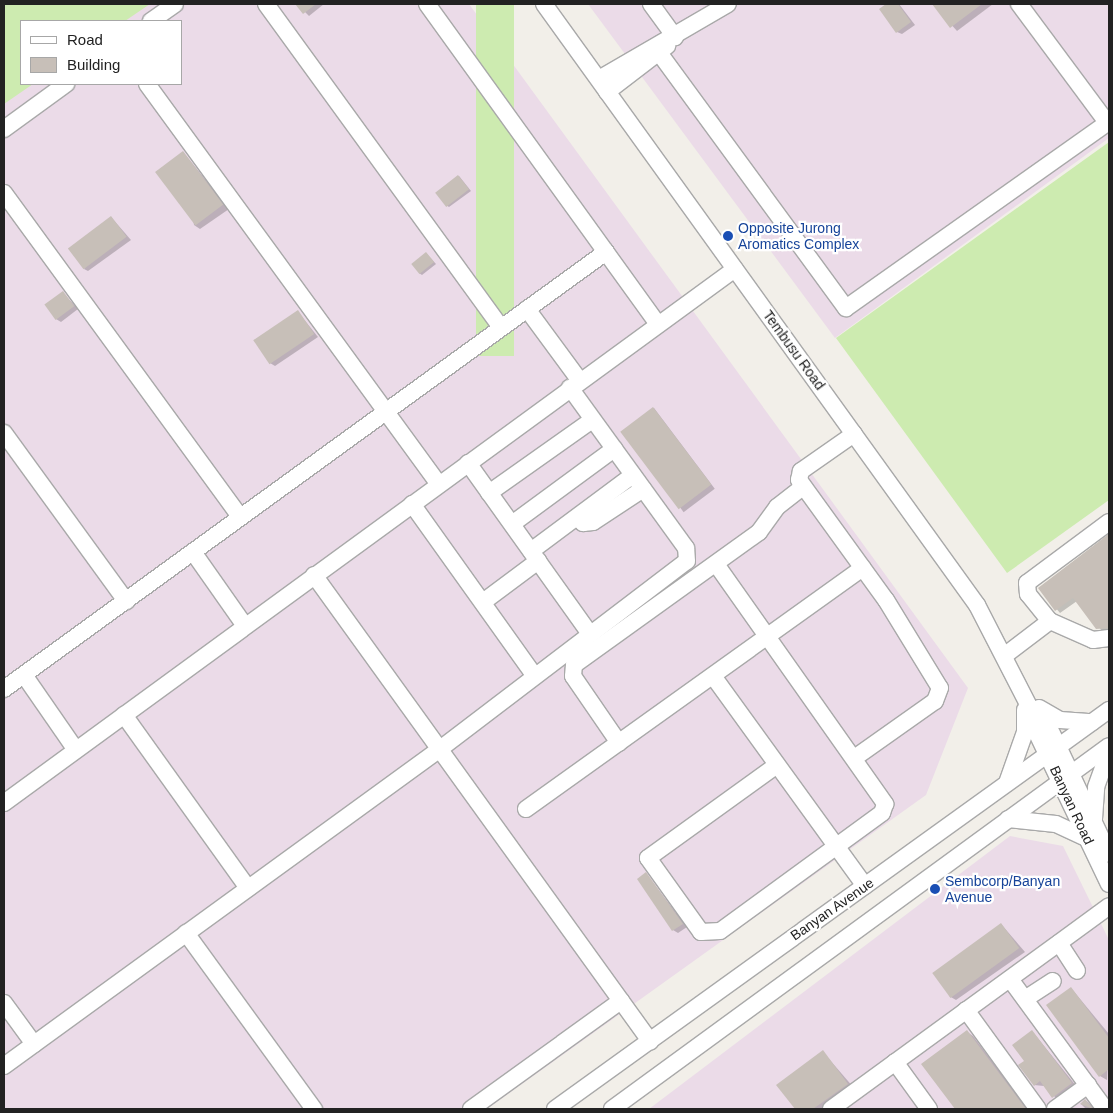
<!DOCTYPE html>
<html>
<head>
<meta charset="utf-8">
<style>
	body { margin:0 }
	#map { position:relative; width:1113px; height:1113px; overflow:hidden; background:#f2efe9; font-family:Helvetica,sans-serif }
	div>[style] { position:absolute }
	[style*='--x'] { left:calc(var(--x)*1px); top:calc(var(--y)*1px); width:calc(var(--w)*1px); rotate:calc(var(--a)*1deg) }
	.industrial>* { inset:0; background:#ebdbe8 }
	.grass>* { inset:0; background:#cdebb0; transform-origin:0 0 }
	.shadow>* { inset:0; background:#0003; transform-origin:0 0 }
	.building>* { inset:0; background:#c7bfb8; transform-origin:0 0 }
	.roads { filter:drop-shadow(1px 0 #a9a9a9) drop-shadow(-1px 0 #a9a9a9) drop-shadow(0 1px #a9a9a9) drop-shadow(0 -1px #a9a9a9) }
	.minor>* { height:16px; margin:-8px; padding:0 8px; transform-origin:8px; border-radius:8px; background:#fff }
	.dots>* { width:14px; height:14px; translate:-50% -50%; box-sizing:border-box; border:2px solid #fff; border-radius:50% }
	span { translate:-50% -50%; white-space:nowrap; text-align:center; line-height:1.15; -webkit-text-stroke:4.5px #fff; paint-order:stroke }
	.transit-label { font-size:14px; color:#164399 }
	.left { translate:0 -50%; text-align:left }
	.street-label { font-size:14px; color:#222 }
	.frame { position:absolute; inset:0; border:5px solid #222; pointer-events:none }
	.legend { position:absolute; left:20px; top:20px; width:162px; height:65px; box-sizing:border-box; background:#fff; border:1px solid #a7a7a7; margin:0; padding:6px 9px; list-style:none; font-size:15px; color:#222 }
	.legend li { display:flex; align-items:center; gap:10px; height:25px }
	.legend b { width:25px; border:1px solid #a7a7a7 }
</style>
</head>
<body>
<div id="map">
	<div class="industrial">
		<div style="clip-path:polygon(137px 4px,469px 4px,968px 688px,926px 795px,487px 1109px,4px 1109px,4px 95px,21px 84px,181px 84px,181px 21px,112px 21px)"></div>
		<div style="clip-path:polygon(588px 4px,1109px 4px,1109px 138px,835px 338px)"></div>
		<div style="clip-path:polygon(1010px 836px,1063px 846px,1109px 940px,1109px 1109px,649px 1109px)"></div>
	</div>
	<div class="grass">
		<div style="clip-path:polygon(4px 4px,150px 4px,125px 21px,21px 21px,21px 84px,33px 84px,4px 104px)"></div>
		<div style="left:476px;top:4px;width:38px;height:352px"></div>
		<div style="clip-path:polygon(1109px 142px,1109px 500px,1007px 573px,836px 338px)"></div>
	</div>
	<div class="shadow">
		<div style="clip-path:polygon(297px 4px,324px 4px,309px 16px)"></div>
		<div style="clip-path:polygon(888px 4px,899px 4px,915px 25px,902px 34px,897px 32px,881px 10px)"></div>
		<div style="clip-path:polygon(933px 4px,993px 4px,957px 31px)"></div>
		<div style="clip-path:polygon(183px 152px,229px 209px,200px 229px,194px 225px)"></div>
		<div style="clip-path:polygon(459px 176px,471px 191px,449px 207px,446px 205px)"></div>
		<div style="clip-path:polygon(111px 217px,131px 240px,88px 271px,84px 269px)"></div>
		<div style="clip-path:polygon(426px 253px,436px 264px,422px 275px,419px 273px)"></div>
		<div style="clip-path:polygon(63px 293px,78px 309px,61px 322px,56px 319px)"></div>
		<div style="clip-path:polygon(298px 312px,318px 337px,275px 366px,270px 363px)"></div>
		<div style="left:654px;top:408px;width:101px;height:39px;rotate:53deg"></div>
		<div style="clip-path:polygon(1109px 534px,1109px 631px,1103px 632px,1077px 601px,1060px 613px,1039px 588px)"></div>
		<div style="clip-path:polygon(646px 874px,687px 927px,678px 933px,673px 930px)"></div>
		<div style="clip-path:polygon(1001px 924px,1025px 952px,956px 1000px,949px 996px)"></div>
		<div style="clip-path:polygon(1071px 988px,1109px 1034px,1107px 1080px,1100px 1076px)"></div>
		<div style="clip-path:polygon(1032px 1031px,1077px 1087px,1059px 1101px,1044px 1086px,1034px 1085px)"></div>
		<div style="clip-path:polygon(967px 1032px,973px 1036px,1028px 1109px,956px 1109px,923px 1064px)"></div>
		<div style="clip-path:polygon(823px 1052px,854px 1088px,825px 1109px,797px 1109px,778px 1085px)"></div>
		<div style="clip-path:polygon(1086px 1101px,1088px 1102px,1094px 1109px,1086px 1109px,1081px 1104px)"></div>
	</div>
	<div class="building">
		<div style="clip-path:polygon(295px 4px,316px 4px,303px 14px)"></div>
		<div style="clip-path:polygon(886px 4px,898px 4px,911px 22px,896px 33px,879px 9px)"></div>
		<div style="clip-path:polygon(932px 4px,982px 4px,950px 28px)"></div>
		<div style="left:183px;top:151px;width:67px;height:35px;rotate:53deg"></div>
		<div style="left:458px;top:175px;width:18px;height:29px;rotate:52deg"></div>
		<div style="left:111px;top:216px;width:26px;height:54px;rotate:53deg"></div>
		<div style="left:426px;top:252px;width:13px;height:19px;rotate:51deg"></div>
		<div style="left:63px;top:291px;width:19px;height:23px;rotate:54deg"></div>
		<div style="left:298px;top:310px;width:29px;height:54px;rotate:56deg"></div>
		<div style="left:653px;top:407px;width:97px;height:41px;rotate:53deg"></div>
		<div style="clip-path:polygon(1109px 534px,1109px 628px,1096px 629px,1073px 598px,1055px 611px,1038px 588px)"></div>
		<div style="clip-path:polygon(646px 872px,683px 924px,672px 931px,637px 879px)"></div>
		<div style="left:1001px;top:923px;width:31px;height:85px;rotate:54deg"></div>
		<div style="clip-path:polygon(1071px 987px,1109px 1038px,1109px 1069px,1099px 1077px,1046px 1005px)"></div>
		<div style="clip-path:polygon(967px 1030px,1002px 1077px,1026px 1109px,955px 1109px,921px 1064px)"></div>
		<div style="clip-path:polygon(1032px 1030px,1072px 1083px,1052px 1098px,1040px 1081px,1034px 1086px,1018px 1065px,1024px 1061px,1012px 1045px)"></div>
		<div style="clip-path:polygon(823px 1050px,848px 1084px,813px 1109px,795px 1109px,776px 1085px)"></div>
		<div style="clip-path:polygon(1085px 1099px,1093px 1109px,1080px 1104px)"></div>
	</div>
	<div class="roads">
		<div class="minor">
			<div style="--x:266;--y:4;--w:400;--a:54"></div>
			<div style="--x:427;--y:4;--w:395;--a:54.2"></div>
			<div style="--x:544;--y:4;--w:741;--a:54.23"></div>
			<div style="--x:977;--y:605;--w:114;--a:62.8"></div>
			<div style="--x:1029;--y:706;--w:25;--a:43"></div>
			<div style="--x:1047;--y:723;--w:145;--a:64.7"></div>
			<div style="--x:651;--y:4;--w:41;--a:54"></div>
			<div style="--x:1019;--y:4;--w:149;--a:53.4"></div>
			<div style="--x:151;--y:21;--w:29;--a:-35"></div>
			<div style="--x:660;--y:54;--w:315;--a:53.8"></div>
			<div style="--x:846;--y:308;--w:322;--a:-35.3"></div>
			<div style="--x:599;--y:79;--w:149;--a:-30.2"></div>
			<div style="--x:147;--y:84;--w:495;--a:53.9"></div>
			<div style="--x:607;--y:92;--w:76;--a:-37.5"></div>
			<div style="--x:4;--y:129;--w:77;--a:-36"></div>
			<div style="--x:4;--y:193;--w:401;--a:53.9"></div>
			<div style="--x:527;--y:309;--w:89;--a:53.6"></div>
			<div style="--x:4;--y:433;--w:208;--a:54"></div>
			<div style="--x:854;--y:434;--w:65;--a:145.1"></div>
			<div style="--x:801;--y:471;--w:9;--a:103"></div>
			<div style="--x:799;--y:480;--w:148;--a:54.1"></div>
			<div style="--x:886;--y:600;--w:103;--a:58.5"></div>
			<div style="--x:940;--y:688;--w:14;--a:111"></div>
			<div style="--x:935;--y:701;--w:97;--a:144.7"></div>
			<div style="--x:468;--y:463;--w:210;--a:54.5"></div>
			<div style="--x:489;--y:493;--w:126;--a:-35.3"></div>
			<div style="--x:412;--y:504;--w:210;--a:54.5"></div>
			<div style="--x:578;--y:517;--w:8;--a:50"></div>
			<div style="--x:583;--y:523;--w:10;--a:-6"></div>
			<div style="--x:593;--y:522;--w:60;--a:-33.4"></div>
			<div style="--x:1109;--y:522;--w:102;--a:143.4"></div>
			<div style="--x:1027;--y:583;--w:11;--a:85"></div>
			<div style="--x:1028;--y:594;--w:35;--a:51"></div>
			<div style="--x:1050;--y:621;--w:47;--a:23.8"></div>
			<div style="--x:1093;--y:640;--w:16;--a:-7"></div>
			<div style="--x:512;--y:524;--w:127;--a:-36.3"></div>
			<div style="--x:531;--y:551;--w:127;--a:-36.7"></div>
			<div style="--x:193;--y:552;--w:90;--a:54.9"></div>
			<div style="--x:716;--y:564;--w:294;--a:54.8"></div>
			<div style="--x:885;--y:804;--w:9;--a:108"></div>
			<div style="--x:882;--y:813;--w:200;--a:143.9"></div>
			<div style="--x:720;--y:931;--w:19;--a:177"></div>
			<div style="--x:701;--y:932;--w:91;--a:-125.6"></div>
			<div style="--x:648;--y:858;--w:159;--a:-35.8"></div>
			<div style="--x:314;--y:575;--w:575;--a:54.21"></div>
			<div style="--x:483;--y:602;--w:69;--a:-36.7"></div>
			<div style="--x:1004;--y:656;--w:58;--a:-37.3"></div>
			<div style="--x:24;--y:675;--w:91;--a:55.3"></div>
			<div style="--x:713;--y:676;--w:259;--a:54.1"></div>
			<div style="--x:4;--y:689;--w:744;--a:-35.98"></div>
			<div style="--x:1029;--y:706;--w:22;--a:77"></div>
			<div style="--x:1034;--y:727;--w:174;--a:64.5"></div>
			<div style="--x:1039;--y:708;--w:24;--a:30"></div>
			<div style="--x:1060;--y:720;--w:32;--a:4"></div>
			<div style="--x:124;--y:715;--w:213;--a:54.4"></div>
			<div style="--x:619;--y:743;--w:81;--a:-124.5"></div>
			<div style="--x:573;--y:676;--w:11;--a:-85"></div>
			<div style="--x:574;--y:665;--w:228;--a:-35.7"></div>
			<div style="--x:759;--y:532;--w:31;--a:-54"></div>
			<div style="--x:777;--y:507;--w:33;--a:-38"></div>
			<div style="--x:1007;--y:783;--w:54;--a:-70.6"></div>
			<div style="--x:1025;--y:732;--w:22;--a:-90"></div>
			<div style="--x:4;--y:803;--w:905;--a:-36.15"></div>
			<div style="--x:526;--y:809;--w:414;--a:-35.6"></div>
			<div style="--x:1008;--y:819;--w:48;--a:5.9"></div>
			<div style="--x:1056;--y:824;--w:35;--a:25"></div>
			<div style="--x:1094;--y:819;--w:32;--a:-86"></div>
			<div style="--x:1096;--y:787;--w:38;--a:-70"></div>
			<div style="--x:186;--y:933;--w:218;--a:54"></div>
			<div style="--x:1059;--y:943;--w:33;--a:57"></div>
			<div style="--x:1010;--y:979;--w:161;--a:53.8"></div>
			<div style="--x:1025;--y:999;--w:33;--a:-33"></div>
			<div style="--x:4;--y:1003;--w:51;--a:53.8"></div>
			<div style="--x:966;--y:1010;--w:122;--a:54"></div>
			<div style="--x:895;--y:1062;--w:58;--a:54.1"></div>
			<div style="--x:4;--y:1066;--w:539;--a:-36.02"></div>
			<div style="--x:440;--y:749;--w:310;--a:-37.3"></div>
			<div style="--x:687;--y:561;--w:13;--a:-94"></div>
			<div style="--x:686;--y:548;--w:198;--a:-125.9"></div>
			<div style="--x:471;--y:1109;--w:185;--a:-35.8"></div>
			<div style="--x:555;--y:1109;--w:683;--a:-35.76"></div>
			<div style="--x:612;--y:1109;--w:615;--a:-36.14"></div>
			<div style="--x:831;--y:1109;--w:344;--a:-36.1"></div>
			<div style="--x:1055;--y:1109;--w:41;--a:-36"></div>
		</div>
	</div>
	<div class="dots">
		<div style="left:728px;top:236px;background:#1a4fb4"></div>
		<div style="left:935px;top:889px;background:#1a4fb4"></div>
	</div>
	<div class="transit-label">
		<span class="left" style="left:738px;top:236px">Opposite Jurong<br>Aromatics Complex</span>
		<span class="left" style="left:945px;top:889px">Sembcorp/Banyan<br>Avenue</span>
	</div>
	<div class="street-label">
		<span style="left:794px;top:350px;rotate:54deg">Tembusu Road</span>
		<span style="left:1072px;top:805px;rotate:65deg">Banyan Road</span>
		<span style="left:832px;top:909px;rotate:-35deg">Banyan Avenue</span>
	</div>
	<div class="frame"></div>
	<ul class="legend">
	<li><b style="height:6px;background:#fff"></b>Road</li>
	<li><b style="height:14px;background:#c7bfb8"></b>Building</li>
	</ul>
</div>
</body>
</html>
